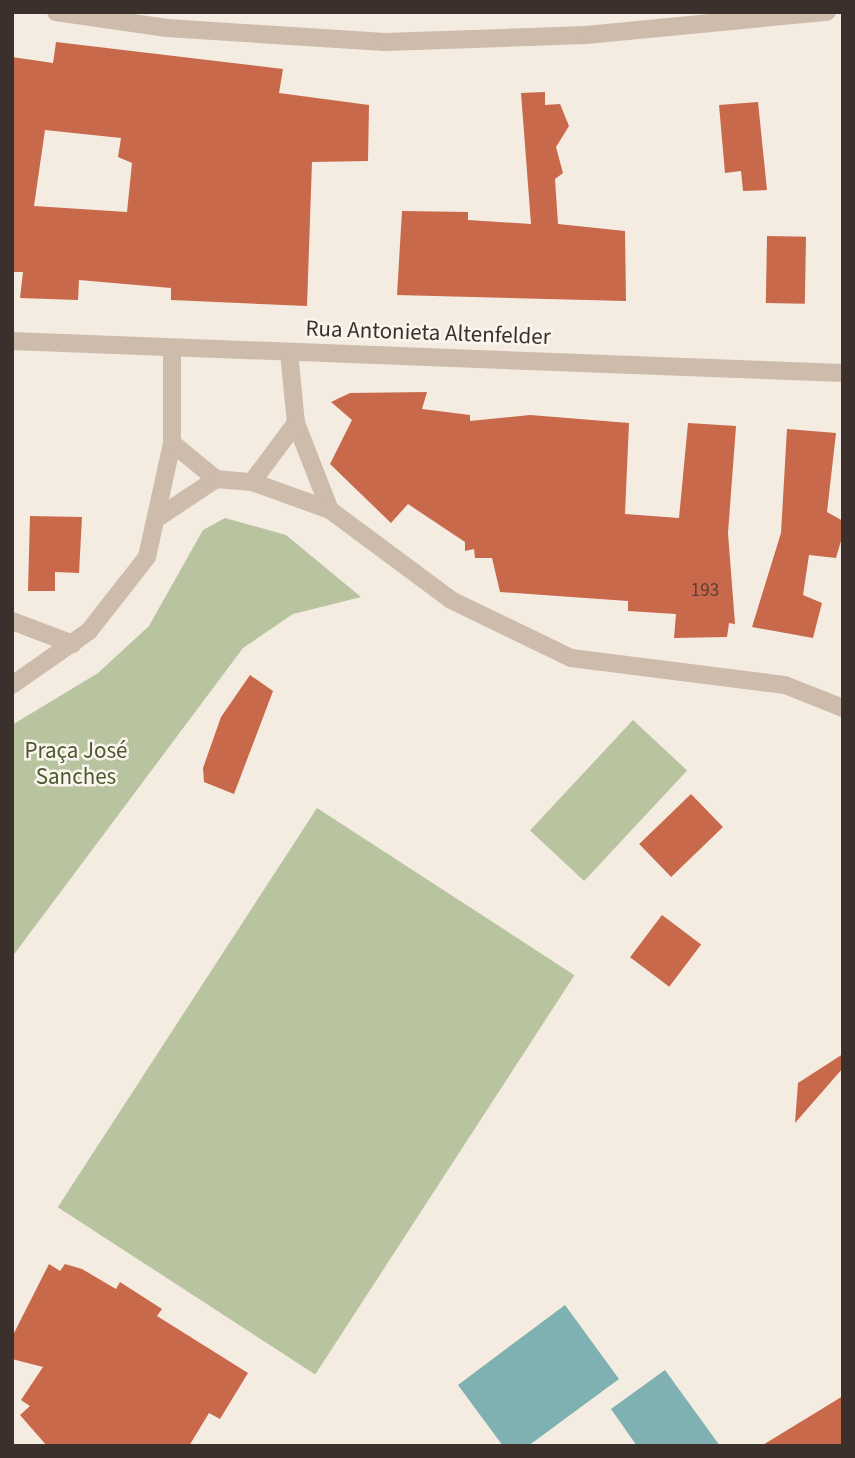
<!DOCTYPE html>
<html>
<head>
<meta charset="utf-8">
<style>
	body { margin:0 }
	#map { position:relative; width:855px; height:1458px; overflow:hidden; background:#f4ebe1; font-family:"Source Sans 3",sans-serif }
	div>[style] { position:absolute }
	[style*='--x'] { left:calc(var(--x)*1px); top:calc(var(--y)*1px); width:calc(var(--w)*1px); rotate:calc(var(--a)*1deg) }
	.green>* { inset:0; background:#b8c4a0; transform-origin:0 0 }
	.water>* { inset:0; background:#7fb0b2 }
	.building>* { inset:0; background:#c8694b; transform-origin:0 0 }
	.street>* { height:18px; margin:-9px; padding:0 9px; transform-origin:9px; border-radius:9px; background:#cdbbac }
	span { translate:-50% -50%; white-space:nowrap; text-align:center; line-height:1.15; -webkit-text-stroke:5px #fbf5ee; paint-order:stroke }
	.number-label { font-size:19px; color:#5e3e33 }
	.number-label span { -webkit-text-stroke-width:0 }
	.street-label { font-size:23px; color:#3b302b }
	.park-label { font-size:23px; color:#4a5a2e }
	.frame { position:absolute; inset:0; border:14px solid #3b302b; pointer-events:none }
</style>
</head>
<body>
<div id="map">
	<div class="green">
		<div style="clip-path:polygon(225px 518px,286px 535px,361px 597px,293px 614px,243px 648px,12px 957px,12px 725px,98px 673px,149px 626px,203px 530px)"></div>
		<div style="left:633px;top:720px;width:74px;height:151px;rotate:43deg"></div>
		<div style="left:317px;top:808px;width:307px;height:476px;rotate:33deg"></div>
	</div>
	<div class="water">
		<div style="clip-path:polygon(565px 1305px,619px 1379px,528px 1446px,503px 1446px,458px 1385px)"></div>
		<div style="clip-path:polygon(665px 1370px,720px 1446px,637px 1446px,611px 1409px)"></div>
	</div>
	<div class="building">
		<div style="clip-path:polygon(evenodd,56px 42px,283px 69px,279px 93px,369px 105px,368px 161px,312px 162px,307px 306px,171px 300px,171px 288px,79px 280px,78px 300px,20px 298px,23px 272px,12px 272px,12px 57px,53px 63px,56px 42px,45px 130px,121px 138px,118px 157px,132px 163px,127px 212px,34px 206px,45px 130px)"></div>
		<div style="clip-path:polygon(545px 92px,545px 105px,560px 104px,569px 126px,556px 147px,563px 173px,555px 179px,558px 224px,625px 231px,626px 301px,397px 295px,402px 211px,468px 212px,468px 220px,531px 224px,521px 93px)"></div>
		<div style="clip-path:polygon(758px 102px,767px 190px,743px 191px,741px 171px,725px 173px,719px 105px)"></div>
		<div style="left:767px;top:236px;width:39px;height:67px;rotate:1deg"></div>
		<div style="clip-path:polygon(427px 392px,422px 409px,470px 415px,470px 421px,530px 415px,629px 423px,625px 514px,679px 518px,688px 423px,736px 426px,728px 533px,735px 624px,729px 623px,727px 637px,674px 638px,676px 614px,628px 611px,628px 601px,500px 592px,492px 558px,475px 558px,474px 549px,465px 551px,465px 542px,408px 504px,391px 523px,330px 464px,352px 420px,331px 402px,350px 393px)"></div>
		<div style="clip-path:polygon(787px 429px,836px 433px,827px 512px,843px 521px,843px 534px,836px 558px,809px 555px,803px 595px,822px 603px,813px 638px,752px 627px,781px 533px)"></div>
		<div style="clip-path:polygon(30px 516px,82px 517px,79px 573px,55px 572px,55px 591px,28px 591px)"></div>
		<div style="clip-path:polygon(250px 675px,273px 691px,234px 794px,204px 782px,203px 768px,221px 717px)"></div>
		<div style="left:691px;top:794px;width:46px;height:72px;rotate:46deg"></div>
		<div style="left:662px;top:915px;width:49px;height:53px;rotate:37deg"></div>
		<div style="clip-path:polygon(843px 1054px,843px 1068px,795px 1123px,798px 1083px)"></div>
		<div style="clip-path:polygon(49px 1264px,60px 1271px,65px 1264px,82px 1269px,116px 1289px,120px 1282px,162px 1309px,157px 1316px,248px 1373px,220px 1419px,209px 1413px,189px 1446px,47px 1446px,20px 1415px,30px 1406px,21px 1400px,43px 1367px,12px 1359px,12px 1337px)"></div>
		<div style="clip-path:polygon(843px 1396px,843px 1446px,761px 1446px)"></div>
	</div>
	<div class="street">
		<div style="--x:56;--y:12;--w:112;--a:8.2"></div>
		<div style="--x:167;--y:28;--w:218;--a:3.7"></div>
		<div style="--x:385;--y:42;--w:201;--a:-2"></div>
		<div style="--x:586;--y:35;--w:242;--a:-5.5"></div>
		<div style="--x:12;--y:341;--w:832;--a:2.21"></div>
		<div style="--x:289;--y:352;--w:71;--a:84.4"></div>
		<div style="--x:296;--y:423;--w:93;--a:68.7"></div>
		<div style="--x:330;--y:510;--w:151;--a:36.6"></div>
		<div style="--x:451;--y:600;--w:133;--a:25.8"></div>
		<div style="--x:571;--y:658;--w:216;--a:7.2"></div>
		<div style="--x:785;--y:685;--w:62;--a:21.6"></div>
		<div style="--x:172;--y:443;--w:57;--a:39.3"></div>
		<div style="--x:252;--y:482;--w:74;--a:-53.3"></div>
		<div style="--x:159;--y:517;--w:69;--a:-33.7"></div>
		<div style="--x:216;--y:479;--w:36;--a:5"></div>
		<div style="--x:252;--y:482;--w:83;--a:19.7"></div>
		<div style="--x:12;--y:621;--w:65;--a:20.7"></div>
		<div style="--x:12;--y:685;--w:94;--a:-35"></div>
		<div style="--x:89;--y:631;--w:94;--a:-51.9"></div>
		<div style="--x:147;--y:557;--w:117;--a:-77.6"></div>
		<div style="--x:172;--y:443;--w:95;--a:-90"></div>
	</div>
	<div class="number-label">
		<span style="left:705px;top:591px">193</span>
	</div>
	<div class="street-label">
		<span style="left:428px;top:333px;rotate:2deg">Rua Antonieta Altenfelder</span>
	</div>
	<div class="park-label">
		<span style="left:76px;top:764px">Praça José<br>Sanches</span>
	</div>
	<div class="frame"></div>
</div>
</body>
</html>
